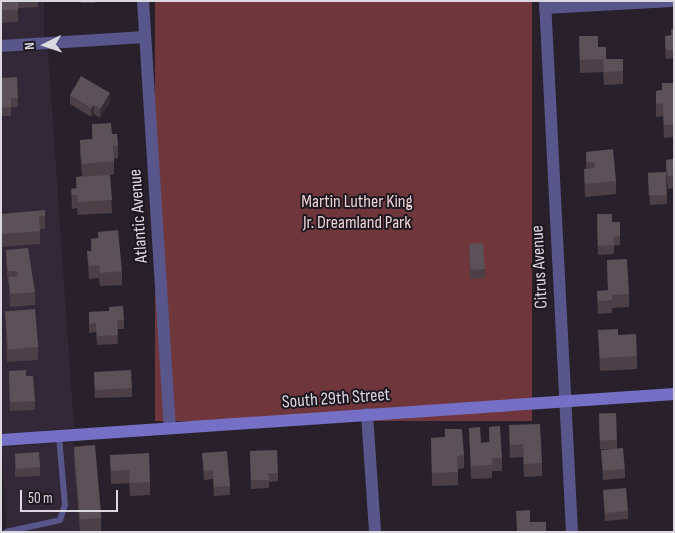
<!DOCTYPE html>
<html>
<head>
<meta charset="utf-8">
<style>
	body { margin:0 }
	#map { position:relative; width:675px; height:533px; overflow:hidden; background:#28212b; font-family:"Sofia Sans Condensed",sans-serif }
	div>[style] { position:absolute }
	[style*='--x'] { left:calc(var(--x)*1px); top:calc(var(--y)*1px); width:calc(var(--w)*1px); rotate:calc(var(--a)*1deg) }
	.built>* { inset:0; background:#322837; transform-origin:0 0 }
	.green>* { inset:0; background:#6f373c; transform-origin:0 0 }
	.lane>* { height:6px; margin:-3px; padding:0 3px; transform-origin:3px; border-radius:3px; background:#58568a }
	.street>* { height:12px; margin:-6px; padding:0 6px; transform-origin:6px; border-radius:6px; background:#58568a }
	.secondary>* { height:12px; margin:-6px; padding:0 6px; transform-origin:6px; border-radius:6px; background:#7570c5 }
	.wall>* { inset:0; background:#4c4046; transform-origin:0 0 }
	.shaded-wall>* { inset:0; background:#372d35 }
	.building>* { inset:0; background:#5b5157; transform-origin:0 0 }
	span { translate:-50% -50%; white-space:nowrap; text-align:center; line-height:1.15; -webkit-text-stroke:4px #1e1821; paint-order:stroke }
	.park-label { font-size:18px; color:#edd1d2 }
	.street-label { font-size:18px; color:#dcd8df }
	.frame { position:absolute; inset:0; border:2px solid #dcd8df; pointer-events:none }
	.north { position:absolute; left:20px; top:20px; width:50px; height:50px; -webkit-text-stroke:4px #1e1821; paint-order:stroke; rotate:266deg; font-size:14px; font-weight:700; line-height:20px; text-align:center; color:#dcd8df }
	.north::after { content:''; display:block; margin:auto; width:18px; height:22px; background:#dcd8df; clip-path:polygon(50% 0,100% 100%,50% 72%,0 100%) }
	.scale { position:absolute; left:20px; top:490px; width:98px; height:22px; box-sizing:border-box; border:2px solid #dcd8df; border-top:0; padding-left:6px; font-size:15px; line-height:18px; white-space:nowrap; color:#dcd8df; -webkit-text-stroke:4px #1e1821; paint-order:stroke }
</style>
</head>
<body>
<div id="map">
	<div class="built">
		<div style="left:1px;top:1px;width:43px;height:39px"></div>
		<div style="clip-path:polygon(48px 50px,74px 428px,1px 434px,1px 53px)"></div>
		<div style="left:74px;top:442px;width:90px;height:73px;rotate:86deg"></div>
	</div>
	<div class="green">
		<div style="left:155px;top:1px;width:377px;height:420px"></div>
	</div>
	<div class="lane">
		<div style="--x:6;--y:532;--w:55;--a:-12.5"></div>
		<div style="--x:60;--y:520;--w:16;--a:-72"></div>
		<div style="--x:65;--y:505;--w:69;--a:-95"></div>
	</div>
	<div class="street">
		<div style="--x:143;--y:1;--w:428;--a:86.4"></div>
		<div style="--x:545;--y:1;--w:532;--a:87.09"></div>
		<div style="--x:545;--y:8;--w:126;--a:-3.2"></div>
		<div style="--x:1;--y:46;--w:144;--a:-3.6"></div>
		<div style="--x:367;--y:414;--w:118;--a:86.1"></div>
	</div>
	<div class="secondary">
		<div style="--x:1;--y:440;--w:675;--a:-3.91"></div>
	</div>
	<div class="wall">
		<div style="clip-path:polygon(1px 1px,38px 1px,38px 7px,18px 8px,18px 22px,2px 23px)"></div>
		<div style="left:81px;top:1px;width:14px;height:2px"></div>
		<div style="clip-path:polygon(671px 29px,674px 29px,674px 63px,673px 58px,666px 59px,665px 45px,665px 36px,671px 36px)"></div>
		<div style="clip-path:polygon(579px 36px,598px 47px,606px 59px,623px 59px,623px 84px,604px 85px,603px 72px,580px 73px)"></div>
		<div style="clip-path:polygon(1px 78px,18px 98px,18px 107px,11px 107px,11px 116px,1px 116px)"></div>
		<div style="clip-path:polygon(674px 83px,674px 137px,664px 138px,663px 116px,656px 117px,656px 91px,662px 90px)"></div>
		<div style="clip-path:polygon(70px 95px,110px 102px,100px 118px,94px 114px,91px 117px,70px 104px)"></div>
		<div style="clip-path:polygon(92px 124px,112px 134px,118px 145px,118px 158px,114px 159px,114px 174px,110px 175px,112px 213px,78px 215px,77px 208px,72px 209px,71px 189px,76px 188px,76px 177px,82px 176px,80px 153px,80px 140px,92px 139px)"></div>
		<div style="clip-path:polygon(586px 152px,616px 181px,616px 194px,585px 197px,584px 169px,586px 169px)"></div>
		<div style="clip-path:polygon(674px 159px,674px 188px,668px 189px,666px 173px,666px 160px)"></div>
		<div style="clip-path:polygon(648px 173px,667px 195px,667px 204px,650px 205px)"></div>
		<div style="clip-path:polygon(1px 214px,45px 216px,45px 229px,40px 229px,40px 244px,1px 247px)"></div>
		<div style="clip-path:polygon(620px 222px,620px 245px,614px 246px,614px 254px,598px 255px,597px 223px)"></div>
		<div style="clip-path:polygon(98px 232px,122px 271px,122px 285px,100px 286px,99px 278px,89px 279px,87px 251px,91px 251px,91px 239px,98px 238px)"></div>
		<div style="clip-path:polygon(469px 244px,485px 269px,485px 278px,470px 279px)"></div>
		<div style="clip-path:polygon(6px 250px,35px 292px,35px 305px,10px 307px,9px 284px,8px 284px,6px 263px)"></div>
		<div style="clip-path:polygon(607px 260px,629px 294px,629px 307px,612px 308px,612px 313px,598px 314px,597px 291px,608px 291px)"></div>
		<div style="clip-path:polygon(5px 310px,38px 347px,38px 360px,7px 362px)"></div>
		<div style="clip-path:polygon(109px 311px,124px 320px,124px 329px,117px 329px,118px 344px,97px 345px,96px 332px,89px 333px,89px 312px)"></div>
		<div style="clip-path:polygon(598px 330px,618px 335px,637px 356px,637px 369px,600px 371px)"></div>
		<div style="clip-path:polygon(9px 371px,26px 376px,35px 401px,35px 410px,10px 411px)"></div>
		<div style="clip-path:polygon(94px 372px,132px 388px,132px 397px,95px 398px)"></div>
		<div style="clip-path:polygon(599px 414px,617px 440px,617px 449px,600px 449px)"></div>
		<div style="clip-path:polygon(509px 425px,542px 463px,542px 476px,524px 477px,523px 457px,510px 458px)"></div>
		<div style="clip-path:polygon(489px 427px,502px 458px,502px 471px,492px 471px,492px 478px,471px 479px,469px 428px,481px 443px,489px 442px)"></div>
		<div style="clip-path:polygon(445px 429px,464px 455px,464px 468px,458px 469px,458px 485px,432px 486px,431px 438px,445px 437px)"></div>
		<div style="clip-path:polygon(74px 447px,101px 518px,101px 531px,80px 532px,74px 460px)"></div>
		<div style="clip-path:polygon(601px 450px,625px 469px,625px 478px,603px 480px)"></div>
		<div style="clip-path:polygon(250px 451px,278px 473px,278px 481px,269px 482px,269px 488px,251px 489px)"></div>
		<div style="clip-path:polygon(15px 453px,40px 467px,40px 476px,15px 477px)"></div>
		<div style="clip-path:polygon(202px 453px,230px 486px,230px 495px,214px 496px,213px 479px,204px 480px)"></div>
		<div style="clip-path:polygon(110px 455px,150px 482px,150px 495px,130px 496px,129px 483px,111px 484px)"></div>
		<div style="clip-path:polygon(603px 490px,628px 511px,628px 519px,605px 521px)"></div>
	</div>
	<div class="shaded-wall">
		<div style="clip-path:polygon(110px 93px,110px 102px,100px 118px,100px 109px)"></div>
		<div style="clip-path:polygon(94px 105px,94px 114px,91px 117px,91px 108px)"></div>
	</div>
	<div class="building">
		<div style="left:2px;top:1px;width:16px;height:9px"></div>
		<div style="clip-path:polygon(671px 29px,674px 29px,674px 54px,673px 50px,666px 50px,665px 36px,672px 35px)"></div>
		<div style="clip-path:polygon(579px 36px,598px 36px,598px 47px,606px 47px,606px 59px,623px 59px,623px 71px,604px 72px,603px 59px,580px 60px)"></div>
		<div style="clip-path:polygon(81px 76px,110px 93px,100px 109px,94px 105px,91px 108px,70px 95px)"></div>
		<div style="clip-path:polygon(17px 77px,18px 98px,11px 98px,11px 107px,1px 108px,1px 78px)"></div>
		<div style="clip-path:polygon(662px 83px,674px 83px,674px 124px,664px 125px,663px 103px,656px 104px,656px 91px,662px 90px)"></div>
		<div style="clip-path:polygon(111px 123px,112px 134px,117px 134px,118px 145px,113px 146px,114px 161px,82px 164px,80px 140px,93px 139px,92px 124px)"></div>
		<div style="clip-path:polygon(613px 149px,616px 181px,585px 184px,584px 169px,595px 168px,594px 162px,587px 162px,586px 152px)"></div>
		<div style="clip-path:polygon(674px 159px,674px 175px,668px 176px,666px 160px)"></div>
		<div style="left:666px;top:172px;width:23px;height:18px;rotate:88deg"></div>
		<div style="clip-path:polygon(110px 175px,112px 200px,78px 202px,77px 195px,72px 195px,71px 189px,77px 188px,76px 177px)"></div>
		<div style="clip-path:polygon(45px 210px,45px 216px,39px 216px,40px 231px,1px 234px,1px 214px)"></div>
		<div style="clip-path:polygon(597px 214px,612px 214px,612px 222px,620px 222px,620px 236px,613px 237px,614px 245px,598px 246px)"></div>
		<div style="clip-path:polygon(118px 230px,122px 271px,100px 273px,99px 265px,89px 266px,87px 251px,92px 251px,91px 239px,99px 238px,98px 232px)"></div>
		<div style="left:483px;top:243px;width:26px;height:14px;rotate:86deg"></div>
		<div style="clip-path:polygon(28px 248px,35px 292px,10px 294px,9px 277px,18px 276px,17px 271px,8px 271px,6px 250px)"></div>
		<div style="clip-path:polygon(627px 259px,629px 294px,612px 295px,612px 300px,598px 301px,597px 291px,608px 290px,607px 260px)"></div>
		<div style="clip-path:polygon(123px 306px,124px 320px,117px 320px,118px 335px,97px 336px,96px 323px,89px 324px,89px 312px,109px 311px,109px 307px)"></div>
		<div style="left:35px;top:309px;width:38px;height:30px;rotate:85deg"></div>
		<div style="clip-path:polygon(618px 329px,618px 335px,636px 334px,637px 356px,600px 358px,598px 330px)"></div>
		<div style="clip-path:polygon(26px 370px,26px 376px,33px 376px,35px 401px,10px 402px,9px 371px)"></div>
		<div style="left:131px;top:370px;width:18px;height:37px;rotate:87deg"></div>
		<div style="left:616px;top:413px;width:27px;height:17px;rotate:88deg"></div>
		<div style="clip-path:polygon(540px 424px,542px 463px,524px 464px,523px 444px,510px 445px,509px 425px)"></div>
		<div style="clip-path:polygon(500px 426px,502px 458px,492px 458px,492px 465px,471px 466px,469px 428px,480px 427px,481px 443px,490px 442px,489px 427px)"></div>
		<div style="clip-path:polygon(445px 429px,462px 429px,464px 455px,457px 456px,458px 472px,432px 473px,431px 438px,445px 437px)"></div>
		<div style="left:95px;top:445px;width:73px;height:21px;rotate:85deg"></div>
		<div style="left:623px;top:448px;width:21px;height:22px;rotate:85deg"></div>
		<div style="clip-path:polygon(277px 450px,278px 473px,268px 473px,269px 480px,251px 480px,250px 451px)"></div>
		<div style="clip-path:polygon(227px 451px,230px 486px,214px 487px,213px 470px,204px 471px,202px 453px)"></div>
		<div style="left:39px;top:452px;width:15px;height:24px;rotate:86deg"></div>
		<div style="clip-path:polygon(149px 453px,150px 482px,130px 483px,129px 470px,111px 471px,110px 455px)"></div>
		<div style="left:626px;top:488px;width:23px;height:23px;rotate:85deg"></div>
		<div style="clip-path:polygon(530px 510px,530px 522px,546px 522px,546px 532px,517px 532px,516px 511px)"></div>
	</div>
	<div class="park-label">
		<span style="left:357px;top:213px">Martin Luther King<br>Jr. Dreamland Park</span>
	</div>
	<div class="street-label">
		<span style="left:139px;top:216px;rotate:-94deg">Atlantic Avenue</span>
		<span style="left:540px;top:267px;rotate:-93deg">Citrus Avenue</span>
		<span style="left:336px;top:399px;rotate:-4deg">South 29th Street</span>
	</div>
	<div class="frame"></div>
	<div class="north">N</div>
	<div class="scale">50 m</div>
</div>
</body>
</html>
